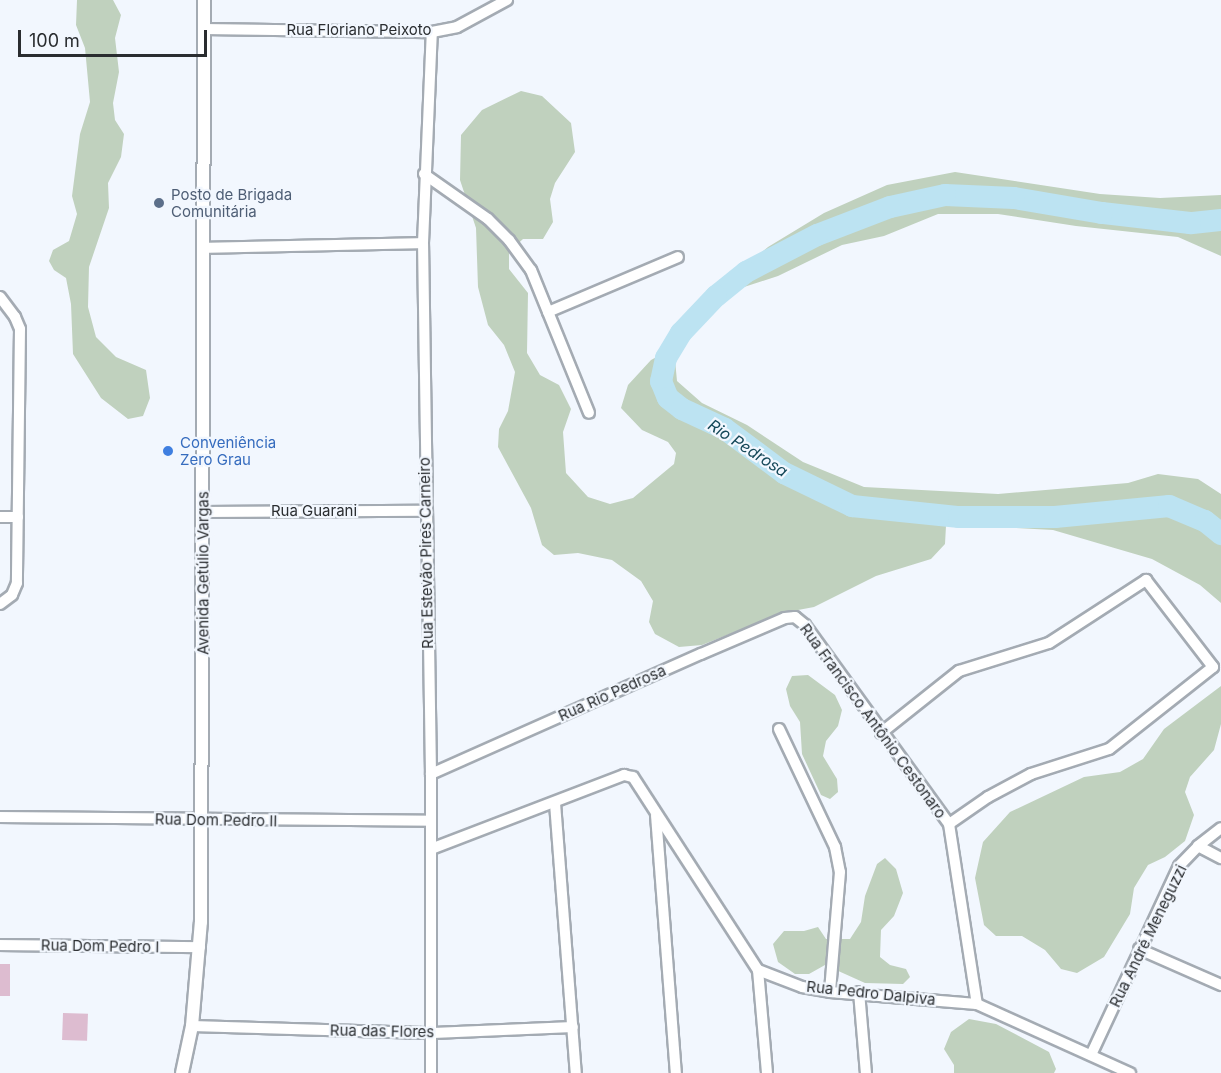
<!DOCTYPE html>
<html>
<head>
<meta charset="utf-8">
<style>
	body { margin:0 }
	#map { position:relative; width:1221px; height:1073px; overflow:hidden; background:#f2f7fe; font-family:Inter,sans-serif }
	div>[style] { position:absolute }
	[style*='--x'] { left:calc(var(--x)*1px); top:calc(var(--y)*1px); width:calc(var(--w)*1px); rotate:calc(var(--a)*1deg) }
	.green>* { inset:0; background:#c0d1be }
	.river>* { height:22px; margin:-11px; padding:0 11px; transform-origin:11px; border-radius:11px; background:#bce3f2 }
	.building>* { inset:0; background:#ddbcd0; transform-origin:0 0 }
	.roads { filter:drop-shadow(2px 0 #a4abb3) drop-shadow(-2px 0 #a4abb3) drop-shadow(0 2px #a4abb3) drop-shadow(0 -2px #a4abb3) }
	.minor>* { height:10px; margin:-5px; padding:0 5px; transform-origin:5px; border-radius:5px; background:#fff }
	.tertiary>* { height:12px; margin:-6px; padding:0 6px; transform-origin:6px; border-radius:6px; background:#fff }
	.dots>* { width:16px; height:16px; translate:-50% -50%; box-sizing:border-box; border:3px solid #f2f7fe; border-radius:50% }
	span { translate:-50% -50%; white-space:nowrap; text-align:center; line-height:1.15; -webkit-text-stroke:4.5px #f2f7fe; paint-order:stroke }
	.street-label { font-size:15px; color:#2a2d30 }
	.service-label { font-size:15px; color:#4e5e75 }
	.left { translate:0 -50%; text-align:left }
	.shop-label { font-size:15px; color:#366cbe }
	.water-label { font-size:16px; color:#16495a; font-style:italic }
	.scale { position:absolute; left:18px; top:30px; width:189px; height:27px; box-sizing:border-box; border:3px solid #2a2d30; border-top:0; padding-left:8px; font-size:18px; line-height:21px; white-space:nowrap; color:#2a2d30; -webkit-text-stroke:4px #f2f7fe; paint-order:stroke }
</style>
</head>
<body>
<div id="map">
	<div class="green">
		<div style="clip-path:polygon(77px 0,113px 0,121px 15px,115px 38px,119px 72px,113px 103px,115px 120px,124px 134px,121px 157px,108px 183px,109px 208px,89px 267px,88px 307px,96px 337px,116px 357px,146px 370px,150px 398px,143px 416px,128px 419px,101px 398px,73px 354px,71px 304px,66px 278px,54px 270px,49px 261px,53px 250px,69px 241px,77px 214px,72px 196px,80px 134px,90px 102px,85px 48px,76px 25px)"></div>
		<div style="clip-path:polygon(521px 91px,542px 96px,571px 123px,575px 152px,555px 183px,550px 199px,553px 222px,543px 239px,523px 239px,509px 252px,509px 269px,528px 293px,527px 353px,540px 375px,559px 385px,571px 409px,563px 432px,566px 473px,588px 497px,610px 504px,633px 498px,674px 464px,676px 453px,668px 442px,642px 430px,621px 408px,628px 385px,651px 360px,664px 353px,675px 360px,677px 381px,702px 403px,747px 425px,803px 462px,864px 487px,998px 494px,1128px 483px,1158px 474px,1198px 479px,1221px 494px,1221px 603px,1200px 585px,1152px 559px,1053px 530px,983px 526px,954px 521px,946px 526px,945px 544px,931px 559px,876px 576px,814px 607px,782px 613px,702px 645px,679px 647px,655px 634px,649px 622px,653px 601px,641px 581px,612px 560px,578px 553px,554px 555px,542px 545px,531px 508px,498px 447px,499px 429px,508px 411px,515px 372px,504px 345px,488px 325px,478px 287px,476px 228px,460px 180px,461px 135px,482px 110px)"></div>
		<div style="clip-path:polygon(955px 172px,1100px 194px,1160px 198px,1221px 195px,1221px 256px,1178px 237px,1076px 226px,998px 214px,938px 214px,884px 236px,842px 245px,778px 276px,744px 287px,735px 285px,739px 271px,768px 247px,824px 213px,887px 185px)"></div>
		<div style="clip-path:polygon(808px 675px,835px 695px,842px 710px,838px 726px,826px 741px,823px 756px,837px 779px,838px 792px,830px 799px,821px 795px,802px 754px,800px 722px,790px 706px,786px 689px,792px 676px)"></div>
		<div style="clip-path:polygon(1221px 686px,1221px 724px,1214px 750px,1190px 777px,1185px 792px,1194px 815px,1185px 841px,1165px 857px,1148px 865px,1134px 888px,1130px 914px,1104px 957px,1077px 973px,1061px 969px,1045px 950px,1022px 936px,996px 936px,984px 925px,975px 878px,983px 842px,1010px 812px,1084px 777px,1120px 772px,1143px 759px,1164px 729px)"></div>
		<div style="clip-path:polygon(885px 858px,896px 869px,903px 893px,894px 916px,881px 930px,880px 957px,890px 965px,906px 969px,910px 977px,903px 984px,865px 983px,825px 965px,809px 974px,795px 974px,778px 962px,773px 944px,784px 931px,804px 931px,818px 927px,826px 939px,850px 939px,861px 922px,865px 896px,877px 864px)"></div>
		<div style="clip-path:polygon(969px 1019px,996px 1024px,1049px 1052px,1056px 1069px,1054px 1073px,954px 1073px,954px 1065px,944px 1049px,951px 1032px)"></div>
	</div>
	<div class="river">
		<div style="--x:1221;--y:220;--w:31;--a:174"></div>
		<div style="--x:1190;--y:223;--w:89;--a:-173.5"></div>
		<div style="--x:1102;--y:213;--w:89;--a:-170.3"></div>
		<div style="--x:1014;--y:198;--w:69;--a:-177.5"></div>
		<div style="--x:945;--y:195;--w:56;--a:167.7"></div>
		<div style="--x:890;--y:207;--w:78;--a:159"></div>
		<div style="--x:817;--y:235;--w:80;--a:152.5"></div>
		<div style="--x:746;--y:272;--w:38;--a:141"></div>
		<div style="--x:716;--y:296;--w:51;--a:133.4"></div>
		<div style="--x:681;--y:333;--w:29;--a:121"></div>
		<div style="--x:666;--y:358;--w:24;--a:102"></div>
		<div style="--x:661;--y:381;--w:18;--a:68"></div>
		<div style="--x:668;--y:398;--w:18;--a:38"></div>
		<div style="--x:682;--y:409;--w:47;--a:24.9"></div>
		<div style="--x:725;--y:429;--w:74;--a:36.7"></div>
		<div style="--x:784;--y:473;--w:76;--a:25.9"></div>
		<div style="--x:852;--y:506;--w:108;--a:5.9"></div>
		<div style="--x:959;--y:517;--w:96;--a:0"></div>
		<div style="--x:1055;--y:517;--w:115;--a:-5.5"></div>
		<div style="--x:1169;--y:506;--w:39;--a:23"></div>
		<div style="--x:1205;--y:521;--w:21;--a:39"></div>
	</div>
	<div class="building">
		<div style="left:10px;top:964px;width:32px;height:10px;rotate:90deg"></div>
		<div style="left:63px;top:1013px;width:25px;height:27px;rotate:2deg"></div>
	</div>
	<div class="roads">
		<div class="minor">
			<div style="--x:204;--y:29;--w:228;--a:0.8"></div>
			<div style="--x:432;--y:32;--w:25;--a:-11"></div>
			<div style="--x:457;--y:27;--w:57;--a:-28.4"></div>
			<div style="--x:424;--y:174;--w:78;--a:35.1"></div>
			<div style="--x:488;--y:219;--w:30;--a:45"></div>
			<div style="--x:509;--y:240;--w:37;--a:54"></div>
			<div style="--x:531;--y:270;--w:154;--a:67.9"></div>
			<div style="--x:203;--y:248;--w:220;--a:-1.3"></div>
			<div style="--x:0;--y:297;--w:25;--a:53"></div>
			<div style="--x:15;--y:317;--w:13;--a:67"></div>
			<div style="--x:20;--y:329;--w:254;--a:90.7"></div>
			<div style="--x:17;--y:583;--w:13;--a:113"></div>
			<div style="--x:12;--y:595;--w:15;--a:143"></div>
			<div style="--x:548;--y:312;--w:141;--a:-22.9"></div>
			<div style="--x:203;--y:512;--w:222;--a:-0.3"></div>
			<div style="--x:0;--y:517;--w:18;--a:0"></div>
			<div style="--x:779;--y:729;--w:131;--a:64.6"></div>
			<div style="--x:835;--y:847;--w:25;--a:79"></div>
			<div style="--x:840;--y:872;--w:120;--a:94.8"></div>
			<div style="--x:881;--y:733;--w:100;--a:-38.5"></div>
			<div style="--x:959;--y:671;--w:94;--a:-17.3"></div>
			<div style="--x:1049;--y:643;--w:116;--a:-33"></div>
			<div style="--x:1146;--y:580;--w:110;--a:52.4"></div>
			<div style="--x:1213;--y:667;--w:132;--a:141.7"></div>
			<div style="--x:1109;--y:749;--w:82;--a:162.2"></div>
			<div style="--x:1031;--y:774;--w:49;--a:151.9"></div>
			<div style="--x:988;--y:797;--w:47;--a:145.3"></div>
			<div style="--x:431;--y:774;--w:295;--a:-24"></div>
			<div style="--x:701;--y:654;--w:91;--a:-23.2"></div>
			<div style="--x:785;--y:618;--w:10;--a:-6"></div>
			<div style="--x:795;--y:617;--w:13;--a:39"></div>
			<div style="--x:805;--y:625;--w:246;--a:54.1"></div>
			<div style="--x:949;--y:824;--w:182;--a:81.2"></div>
			<div style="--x:555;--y:803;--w:271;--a:85.6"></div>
			<div style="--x:656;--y:815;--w:259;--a:85.6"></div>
			<div style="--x:0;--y:817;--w:431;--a:0.5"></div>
			<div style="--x:1198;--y:846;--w:26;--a:28"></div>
			<div style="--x:431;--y:849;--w:207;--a:-21"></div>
			<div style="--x:624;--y:775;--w:9;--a:13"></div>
			<div style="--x:633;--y:777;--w:230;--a:57.1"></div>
			<div style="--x:758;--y:970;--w:47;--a:21.1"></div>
			<div style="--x:802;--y:987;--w:28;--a:10"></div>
			<div style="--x:830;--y:992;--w:147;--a:4.7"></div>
			<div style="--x:977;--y:1004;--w:168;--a:24.3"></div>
			<div style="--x:0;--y:945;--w:200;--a:0.6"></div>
			<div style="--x:1139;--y:949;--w:90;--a:23.7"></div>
			<div style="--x:758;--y:970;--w:103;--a:85"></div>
			<div style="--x:859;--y:992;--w:81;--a:85.1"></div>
			<div style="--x:192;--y:1026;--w:241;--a:1.7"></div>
			<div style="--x:433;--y:1033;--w:140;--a:-2.5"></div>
			<div style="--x:1091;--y:1055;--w:208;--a:-65"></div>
			<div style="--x:1179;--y:866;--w:28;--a:-46"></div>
			<div style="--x:1198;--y:846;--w:29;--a:-38"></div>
			<div style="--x:431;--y:1073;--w:299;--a:-90"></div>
			<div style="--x:431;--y:774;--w:531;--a:-90.86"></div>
			<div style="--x:423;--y:243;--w:211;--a:-87.6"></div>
		</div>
		<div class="tertiary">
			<div style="--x:182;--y:1073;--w:48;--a:-78"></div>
			<div style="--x:192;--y:1026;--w:104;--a:-85.1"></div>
			<div style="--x:201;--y:922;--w:922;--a:-89.81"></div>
		</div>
	</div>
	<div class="dots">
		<div style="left:159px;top:203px;background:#5c6f8a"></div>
		<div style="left:168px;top:451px;background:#3f7fe0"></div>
	</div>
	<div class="street-label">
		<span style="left:359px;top:30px">Rua Floriano Peixoto</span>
		<span style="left:314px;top:511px">Rua Guarani</span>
		<span style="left:426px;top:553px;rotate:-91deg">Rua Estevão Pires Carneiro</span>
		<span style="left:203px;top:573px;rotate:-90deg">Avenida Getúlio Vargas</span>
		<span style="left:612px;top:693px;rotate:-24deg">Rua Rio Pedrosa</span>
		<span style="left:873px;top:721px;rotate:54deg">Rua Francisco Antônio Cestonaro</span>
		<span style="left:216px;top:820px;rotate:1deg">Rua Dom Pedro II</span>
		<span style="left:1148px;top:936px;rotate:-64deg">Rua André Meneguzzi</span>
		<span style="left:100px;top:946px;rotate:1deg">Rua Dom Pedro I</span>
		<span style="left:871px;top:993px;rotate:6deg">Rua Pedro Dalpiva</span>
		<span style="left:382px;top:1031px;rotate:1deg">Rua das Flores</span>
	</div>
	<div class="service-label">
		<span class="left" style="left:171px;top:203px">Posto de Brigada<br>Comunitária</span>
	</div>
	<div class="shop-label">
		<span class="left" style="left:180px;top:451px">Conveniência<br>Zero Grau</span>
	</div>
	<div class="water-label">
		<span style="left:748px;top:448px;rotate:33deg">Rio Pedrosa</span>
	</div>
	<div class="scale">100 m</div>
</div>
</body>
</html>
